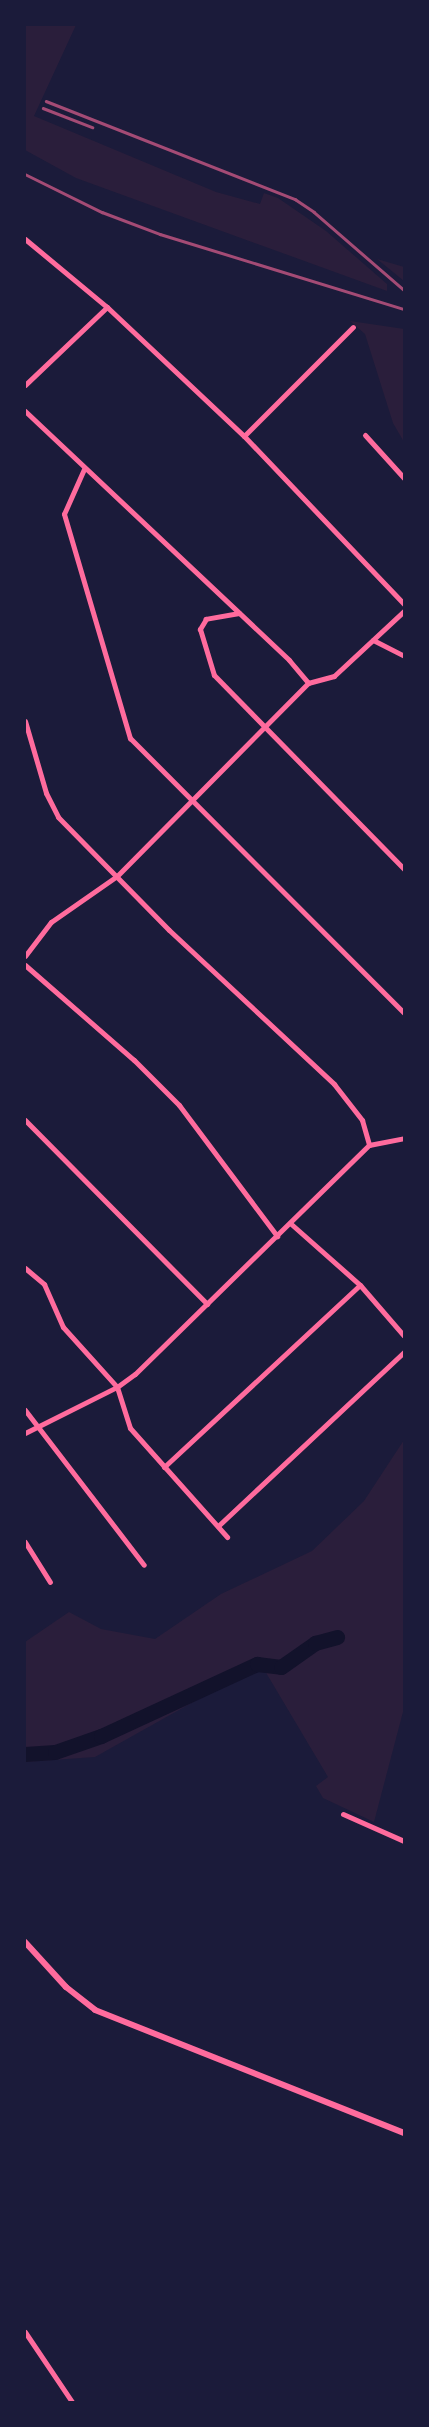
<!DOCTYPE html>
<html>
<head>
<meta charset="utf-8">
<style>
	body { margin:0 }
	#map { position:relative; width:429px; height:2427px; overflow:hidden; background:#1b1b3a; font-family:"IBM Plex Sans",sans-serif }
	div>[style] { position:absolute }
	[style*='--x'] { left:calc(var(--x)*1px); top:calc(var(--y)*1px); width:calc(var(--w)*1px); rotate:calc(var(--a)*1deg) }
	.green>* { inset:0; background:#2a1e3b }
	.river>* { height:15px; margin:-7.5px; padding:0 7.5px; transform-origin:7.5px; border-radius:7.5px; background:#12122b }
	.minor>* { height:5px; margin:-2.5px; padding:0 2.5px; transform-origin:2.5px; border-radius:2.5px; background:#ff6b9d }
	.tertiary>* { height:6px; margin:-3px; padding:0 3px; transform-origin:3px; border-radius:3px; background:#ff6b9d }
	.rail>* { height:2.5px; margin:-1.25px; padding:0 1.25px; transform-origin:1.25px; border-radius:1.25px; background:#a44b75 }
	span { translate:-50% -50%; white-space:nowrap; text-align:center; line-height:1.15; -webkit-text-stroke:4.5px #1b1b3a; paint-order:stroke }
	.frame { position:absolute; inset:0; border:26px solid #1b1b3a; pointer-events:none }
</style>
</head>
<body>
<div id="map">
	<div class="green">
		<div style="clip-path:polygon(25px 25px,76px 25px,34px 116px,216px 192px,260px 204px,264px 193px,278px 198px,326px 231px,387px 284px,387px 291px,76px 178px,25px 150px)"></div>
		<div style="clip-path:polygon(377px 259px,404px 267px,404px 281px)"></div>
		<div style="clip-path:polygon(350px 321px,404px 329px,404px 442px,393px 423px,365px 334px)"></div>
		<div style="clip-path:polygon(404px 1440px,404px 1708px,374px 1822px,323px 1798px,316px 1786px,328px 1777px,265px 1671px,245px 1673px,95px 1757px,25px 1762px,25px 1642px,69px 1612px,101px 1629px,155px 1639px,221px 1594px,312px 1551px,364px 1501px)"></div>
	</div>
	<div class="river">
		<div style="--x:25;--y:1754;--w:30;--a:-4"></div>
		<div style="--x:55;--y:1752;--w:49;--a:-19.2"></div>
		<div style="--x:101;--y:1736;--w:172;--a:-24.8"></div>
		<div style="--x:257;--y:1664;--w:24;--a:7"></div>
		<div style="--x:281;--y:1667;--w:42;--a:-35.2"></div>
		<div style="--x:315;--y:1643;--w:23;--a:-15"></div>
	</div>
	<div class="minor">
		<div style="--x:25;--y:239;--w:107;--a:39.7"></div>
		<div style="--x:107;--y:307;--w:113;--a:136.4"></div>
		<div style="--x:107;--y:307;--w:188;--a:43.3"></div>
		<div style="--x:244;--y:436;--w:232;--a:46.4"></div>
		<div style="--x:25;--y:411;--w:363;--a:43.3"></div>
		<div style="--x:289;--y:660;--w:30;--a:50"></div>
		<div style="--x:365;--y:435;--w:58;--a:47.8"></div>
		<div style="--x:244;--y:436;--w:154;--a:-45"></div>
		<div style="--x:84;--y:469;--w:49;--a:114"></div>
		<div style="--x:64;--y:514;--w:234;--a:73.6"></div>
		<div style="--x:130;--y:738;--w:388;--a:45.1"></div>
		<div style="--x:239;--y:613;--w:34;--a:170"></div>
		<div style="--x:206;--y:619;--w:12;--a:121"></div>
		<div style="--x:200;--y:629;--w:48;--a:73.1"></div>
		<div style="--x:214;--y:675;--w:272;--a:45.6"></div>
		<div style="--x:373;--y:640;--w:35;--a:27"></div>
		<div style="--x:25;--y:721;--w:75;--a:73.7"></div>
		<div style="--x:46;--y:793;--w:27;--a:63"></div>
		<div style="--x:58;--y:817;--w:158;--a:45.5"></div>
		<div style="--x:169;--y:930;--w:226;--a:43"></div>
		<div style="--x:334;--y:1084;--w:46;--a:52.1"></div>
		<div style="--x:362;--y:1120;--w:26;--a:74"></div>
		<div style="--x:25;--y:956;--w:43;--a:-52.6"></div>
		<div style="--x:51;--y:922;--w:80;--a:-34.9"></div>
		<div style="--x:117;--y:876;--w:272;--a:-45.3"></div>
		<div style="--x:308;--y:683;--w:27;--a:-15"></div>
		<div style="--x:334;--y:676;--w:96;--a:-42.9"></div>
		<div style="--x:25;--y:965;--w:145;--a:41.1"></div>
		<div style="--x:134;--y:1060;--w:64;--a:45"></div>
		<div style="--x:179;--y:1105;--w:164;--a:53.2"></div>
		<div style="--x:25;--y:1120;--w:259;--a:45.3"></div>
		<div style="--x:290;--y:1223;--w:94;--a:41.5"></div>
		<div style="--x:360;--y:1285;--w:67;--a:49.2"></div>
		<div style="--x:25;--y:1268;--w:25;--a:40"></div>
		<div style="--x:44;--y:1284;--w:47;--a:66.2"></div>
		<div style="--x:63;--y:1327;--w:81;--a:48"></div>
		<div style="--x:117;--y:1387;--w:43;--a:72.4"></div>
		<div style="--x:130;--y:1428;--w:146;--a:48.3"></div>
		<div style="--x:25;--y:1410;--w:195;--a:52.5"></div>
		<div style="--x:25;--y:1433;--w:103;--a:-26.6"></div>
		<div style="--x:117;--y:1387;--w:22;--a:-36"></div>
		<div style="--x:135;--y:1374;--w:327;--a:-44.4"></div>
		<div style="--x:369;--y:1145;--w:36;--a:-11"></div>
		<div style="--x:164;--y:1467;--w:267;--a:-42.9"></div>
		<div style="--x:218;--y:1526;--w:255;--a:-43.1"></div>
		<div style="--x:25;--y:1542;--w:47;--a:58"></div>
		<div style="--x:343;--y:1814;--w:67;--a:23.9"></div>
		<div style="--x:25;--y:2332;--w:84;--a:56.1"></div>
	</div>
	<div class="tertiary">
		<div style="--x:25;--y:1942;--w:61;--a:47.7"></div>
		<div style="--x:66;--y:1987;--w:37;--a:38"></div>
		<div style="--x:95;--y:2010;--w:333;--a:21.7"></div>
	</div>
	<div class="rail">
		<div style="--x:46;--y:101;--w:268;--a:21.5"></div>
		<div style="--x:295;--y:199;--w:23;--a:34"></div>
		<div style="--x:314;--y:212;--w:119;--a:40.9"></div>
		<div style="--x:43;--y:108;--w:53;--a:21.2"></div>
		<div style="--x:25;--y:174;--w:86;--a:26.3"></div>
		<div style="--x:102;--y:212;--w:62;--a:20.8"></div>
		<div style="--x:160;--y:234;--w:255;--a:17.1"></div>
	</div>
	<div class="frame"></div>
</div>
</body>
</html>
